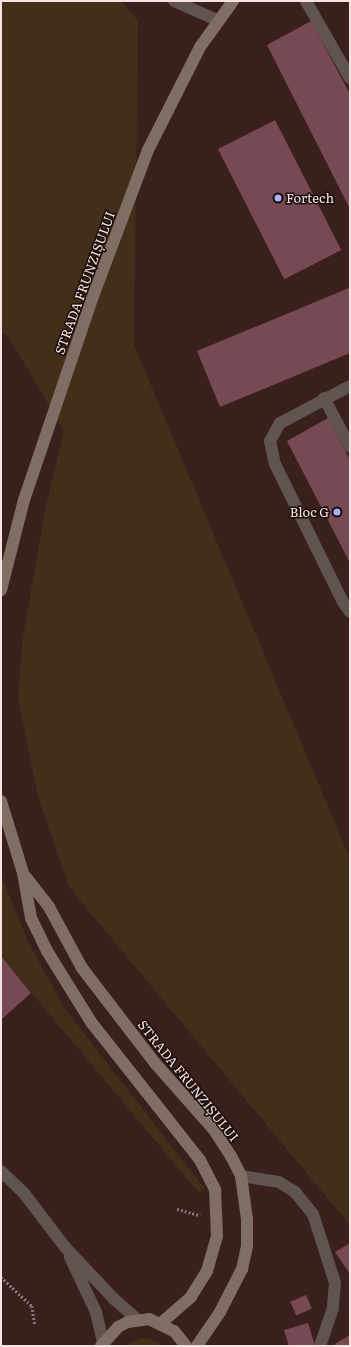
<!DOCTYPE html>
<html>
<head>
<meta charset="utf-8">
<style>
	body { margin:0 }
	#map { position:relative; width:351px; height:1347px; overflow:hidden; background:#3a201d; font-family:Literata,serif }
	div>[style] { position:absolute }
	[style*='--x'] { left:calc(var(--x)*1px); top:calc(var(--y)*1px); width:calc(var(--w)*1px); rotate:calc(var(--a)*1deg) }
	.green>* { inset:0; background:#422f19 }
	.building>* { inset:0; background:#774952; transform-origin:0 0 }
	.path>* { height:2.5px; margin-top:-1.25px; transform-origin:0; background:repeating-linear-gradient(90deg,#8b7471 0 2px,transparent 0 4px) }
	.service>* { height:12px; margin:-6px; padding:0 6px; transform-origin:6px; border-radius:6px; background:#60544f }
	.minor>* { height:12px; margin:-6px; padding:0 6px; transform-origin:6px; border-radius:6px; background:#60544f }
	.secondary>* { height:12px; margin:-6px; padding:0 6px; transform-origin:6px; border-radius:6px; background:#806d64 }
	.dots>* { width:11px; height:11px; translate:-50% -50%; box-sizing:border-box; border:2px solid #190d0c; border-radius:50% }
	span { translate:-50% -50%; white-space:nowrap; text-align:center; line-height:1.15; -webkit-text-stroke:3px #190d0c; paint-order:stroke }
	.poi-label { font-size:13px; color:#f7e4e2 }
	.left { translate:0 -50%; text-align:left }
	.right { translate:-100% -50%; text-align:right }
	.street-label { font-size:13px; color:#f7e4e2 }
	.frame { position:absolute; inset:0; border:2px solid #f7e4e2; pointer-events:none }
</style>
</head>
<body>
<div id="map">
	<div class="green">
		<div style="clip-path:polygon(1px 1px,121px 1px,138px 21px,134px 345px,350px 859px,350px 1225px,69px 887px,38px 796px,18px 698px,22px 643px,45px 510px,64px 431px,9px 337px,1px 332px)"></div>
		<div style="clip-path:polygon(1px 875px,29px 944px,65px 1009px,204px 1188px,199px 1193px,1px 956px)"></div>
		<div style="clip-path:polygon(142px 1338px,150px 1339px,164px 1346px,124px 1346px)"></div>
	</div>
	<div class="building">
		<div style="clip-path:polygon(311px 21px,350px 94px,350px 209px,267px 45px)"></div>
		<div style="left:275px;top:120px;width:146px;height:64px;rotate:63deg"></div>
		<div style="clip-path:polygon(349px 288px,350px 353px,220px 407px,197px 351px)"></div>
		<div style="clip-path:polygon(328px 418px,350px 460px,350px 563px,287px 441px)"></div>
		<div style="clip-path:polygon(1px 956px,31px 993px,1px 1020px)"></div>
		<div style="clip-path:polygon(350px 1243px,350px 1274px,335px 1252px)"></div>
		<div style="left:306px;top:1295px;width:15px;height:17px;rotate:67deg"></div>
		<div style="clip-path:polygon(308px 1323px,315px 1346px,289px 1346px,284px 1330px)"></div>
		<div style="clip-path:polygon(350px 1335px,350px 1346px,336px 1346px,335px 1344px)"></div>
	</div>
	<div class="path">
		<div style="--x:177;--y:1209;--w:24;--a:15"></div>
		<div style="--x:1;--y:1277;--w:42;--a:43.1"></div>
		<div style="--x:32;--y:1306;--w:18;--a:81"></div>
	</div>
	<div class="service">
		<div style="--x:174;--y:1;--w:47;--a:23.8"></div>
		<div style="--x:324;--y:398;--w:55;--a:62"></div>
		<div style="--x:241;--y:1176;--w:38;--a:9"></div>
		<div style="--x:279;--y:1182;--w:19;--a:32"></div>
		<div style="--x:295;--y:1192;--w:28;--a:51"></div>
		<div style="--x:313;--y:1214;--w:72;--a:72.3"></div>
		<div style="--x:335;--y:1283;--w:25;--a:95"></div>
		<div style="--x:333;--y:1308;--w:40;--a:108.9"></div>
	</div>
	<div class="minor">
		<div style="--x:306;--y:1;--w:89;--a:60.3"></div>
		<div style="--x:350;--y:386;--w:79;--a:152.1"></div>
		<div style="--x:280;--y:423;--w:21;--a:119"></div>
		<div style="--x:270;--y:441;--w:24;--a:78"></div>
		<div style="--x:275;--y:464;--w:154;--a:63.8"></div>
		<div style="--x:343;--y:602;--w:12;--a:55"></div>
		<div style="--x:1;--y:1171;--w:30;--a:44"></div>
		<div style="--x:23;--y:1192;--w:69;--a:52.6"></div>
		<div style="--x:65;--y:1247;--w:71;--a:46.7"></div>
		<div style="--x:114;--y:1299;--w:32;--a:41"></div>
		<div style="--x:70;--y:1257;--w:61;--a:64.7"></div>
		<div style="--x:96;--y:1312;--w:31;--a:77"></div>
	</div>
	<div class="secondary">
		<div style="--x:1;--y:590;--w:93;--a:-75.7"></div>
		<div style="--x:24;--y:500;--w:212;--a:-71.3"></div>
		<div style="--x:92;--y:299;--w:159;--a:-69.4"></div>
		<div style="--x:148;--y:150;--w:115;--a:-63.2"></div>
		<div style="--x:200;--y:47;--w:57;--a:-54.3"></div>
		<div style="--x:1;--y:801;--w:75;--a:73"></div>
		<div style="--x:23;--y:873;--w:46;--a:79.9"></div>
		<div style="--x:31;--y:918;--w:37;--a:64"></div>
		<div style="--x:47;--y:951;--w:84;--a:58.2"></div>
		<div style="--x:91;--y:1022;--w:176;--a:51.7"></div>
		<div style="--x:200;--y:1160;--w:34;--a:63"></div>
		<div style="--x:215;--y:1190;--w:46;--a:87.5"></div>
		<div style="--x:217;--y:1236;--w:36;--a:106"></div>
		<div style="--x:207;--y:1271;--w:31;--a:122"></div>
		<div style="--x:191;--y:1297;--w:40;--a:139"></div>
		<div style="--x:25;--y:876;--w:39;--a:52"></div>
		<div style="--x:49;--y:907;--w:69;--a:61.6"></div>
		<div style="--x:82;--y:968;--w:120;--a:52.5"></div>
		<div style="--x:155;--y:1063;--w:89;--a:48.6"></div>
		<div style="--x:214;--y:1130;--w:31;--a:57"></div>
		<div style="--x:231;--y:1156;--w:22;--a:63"></div>
		<div style="--x:241;--y:1176;--w:43;--a:82.1"></div>
		<div style="--x:247;--y:1219;--w:27;--a:90"></div>
		<div style="--x:247;--y:1246;--w:24;--a:102"></div>
		<div style="--x:242;--y:1269;--w:48;--a:117.1"></div>
		<div style="--x:220;--y:1312;--w:41;--a:124.1"></div>
		<div style="--x:101;--y:1346;--w:25;--a:-48"></div>
		<div style="--x:118;--y:1327;--w:11;--a:-27"></div>
		<div style="--x:128;--y:1322;--w:21;--a:-8"></div>
		<div style="--x:149;--y:1319;--w:28;--a:26"></div>
		<div style="--x:174;--y:1331;--w:19;--a:51"></div>
	</div>
	<div class="dots">
		<div style="left:278px;top:198px;background:#afaefa"></div>
		<div style="left:337px;top:512px;background:#afaefa"></div>
	</div>
	<div class="poi-label">
		<span class="left" style="left:286px;top:198px">Fortech</span>
		<span class="right" style="left:329px;top:512px">Bloc G</span>
	</div>
	<div class="street-label">
		<span style="left:85px;top:283px;rotate:-70deg">STRADA FRUNZIȘULUI</span>
		<span style="left:188px;top:1081px;rotate:51deg">STRADA FRUNZIȘULUI</span>
	</div>
	<div class="frame"></div>
</div>
</body>
</html>
